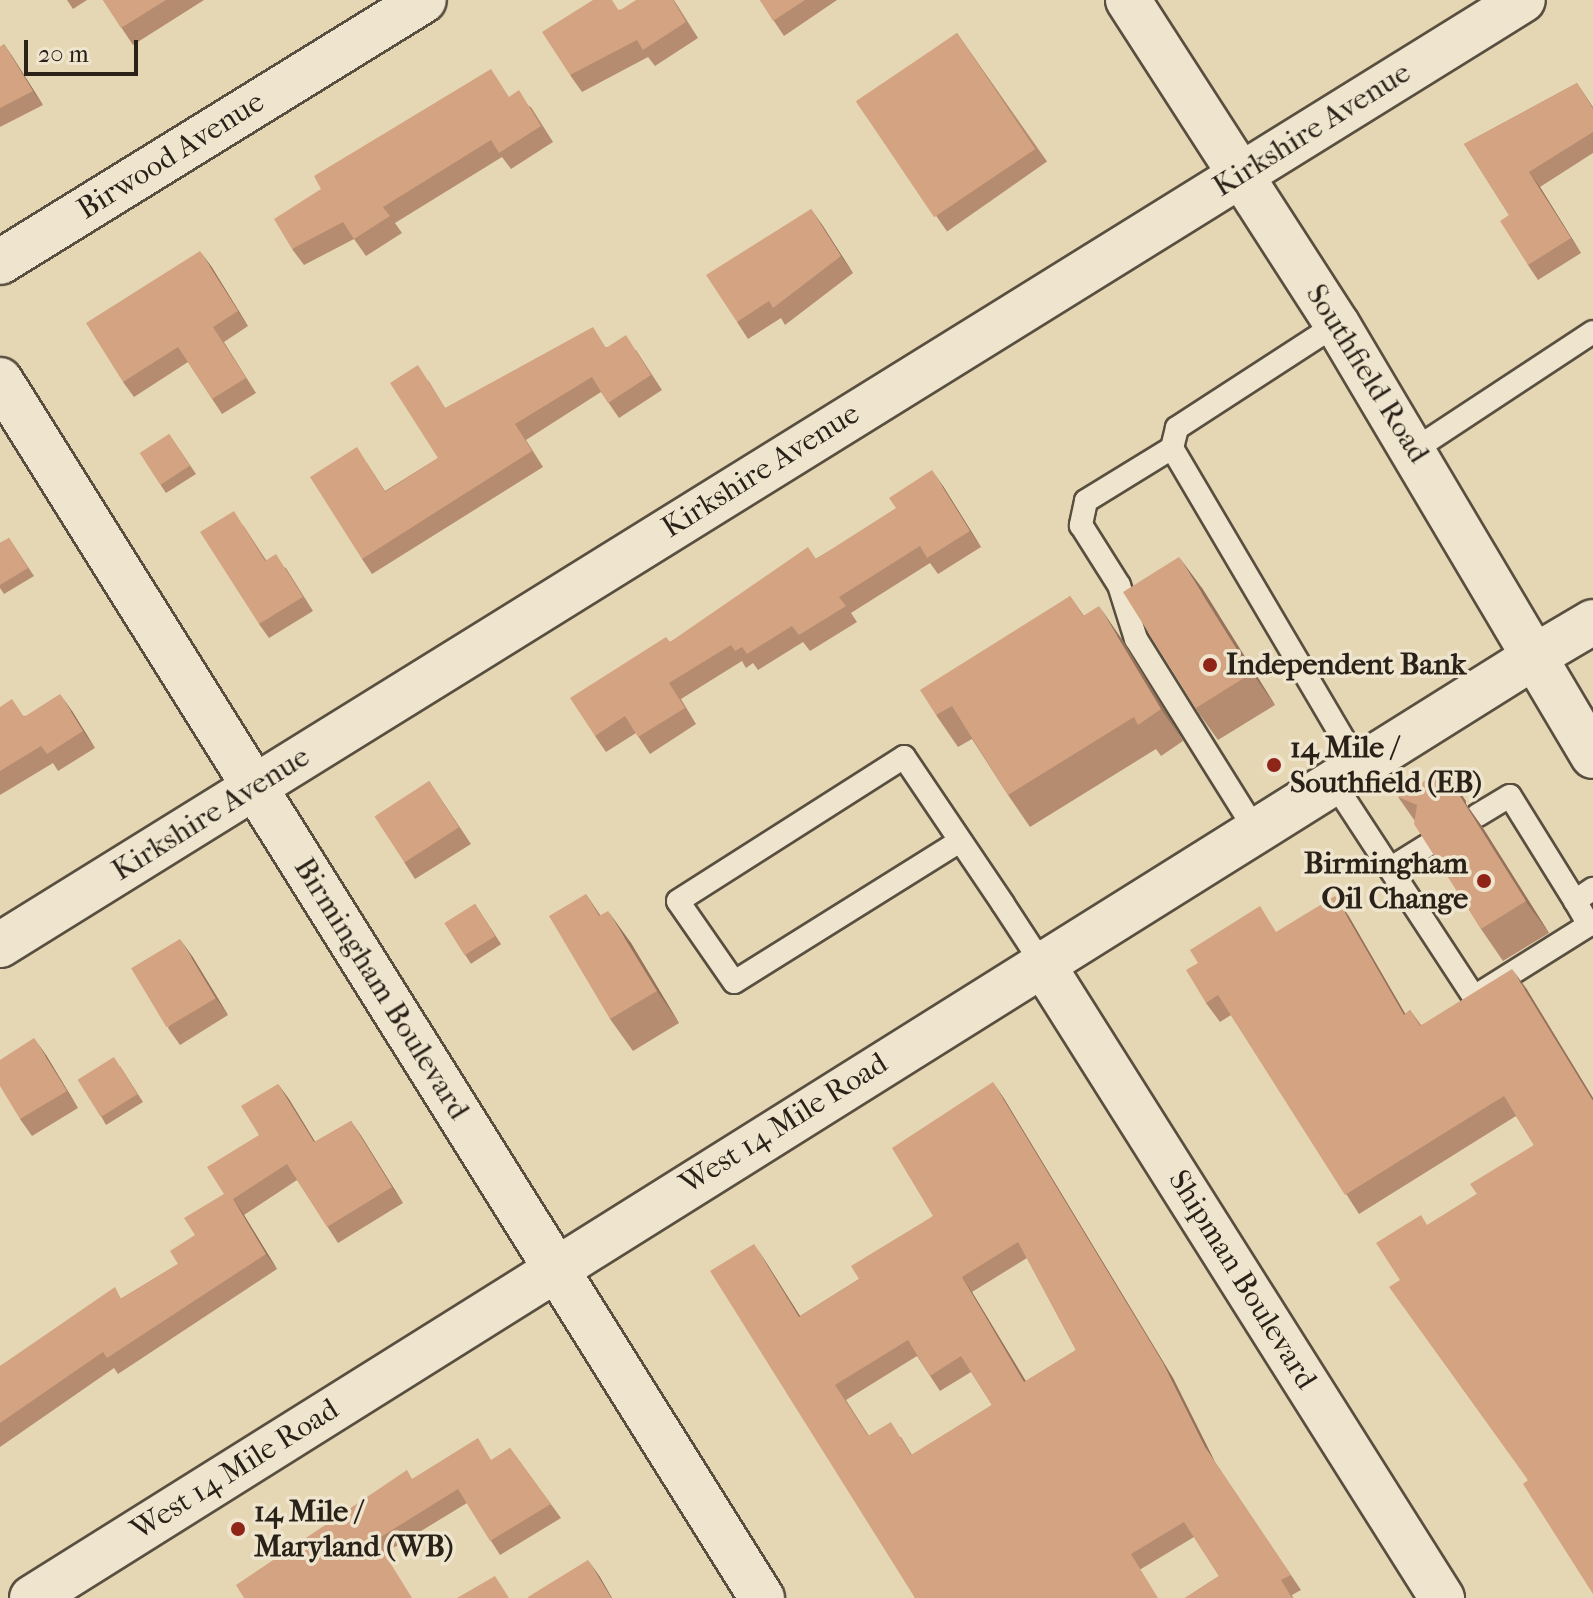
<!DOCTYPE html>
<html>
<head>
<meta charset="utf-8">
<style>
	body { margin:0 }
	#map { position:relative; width:1593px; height:1598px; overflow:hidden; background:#e6d7b4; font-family:"IM FELL French Canon",serif }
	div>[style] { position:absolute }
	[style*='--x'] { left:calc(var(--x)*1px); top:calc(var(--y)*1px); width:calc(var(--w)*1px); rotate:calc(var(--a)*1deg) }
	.roads { filter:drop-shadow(2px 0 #594f40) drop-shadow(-2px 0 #594f40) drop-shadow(0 2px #594f40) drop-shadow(0 -2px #594f40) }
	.service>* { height:22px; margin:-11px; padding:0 11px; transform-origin:11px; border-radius:11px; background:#efe5ce }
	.minor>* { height:44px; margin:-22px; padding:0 22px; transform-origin:22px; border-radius:22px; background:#efe5ce }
	.secondary>* { height:44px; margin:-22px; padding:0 22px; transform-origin:22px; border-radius:22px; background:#efe5ce }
	.wall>* { inset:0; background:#b58c70; transform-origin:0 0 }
	.shaded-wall>* { inset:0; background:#94725b }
	.building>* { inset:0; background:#d3a382; transform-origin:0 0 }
	.dots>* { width:22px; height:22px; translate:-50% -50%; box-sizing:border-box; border:4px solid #efe5ce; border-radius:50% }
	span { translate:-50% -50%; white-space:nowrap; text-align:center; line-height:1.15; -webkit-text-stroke:7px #efe5ce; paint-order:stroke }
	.street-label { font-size:30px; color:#2a2219 }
	.poi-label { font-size:30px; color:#2a2219; font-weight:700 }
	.left { translate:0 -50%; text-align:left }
	.right { translate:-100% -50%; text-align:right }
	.scale { position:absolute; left:24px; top:40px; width:114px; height:36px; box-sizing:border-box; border:4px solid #2a2219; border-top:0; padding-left:10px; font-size:24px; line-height:28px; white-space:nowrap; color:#2a2219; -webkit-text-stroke:6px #efe5ce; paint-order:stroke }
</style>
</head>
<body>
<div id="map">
	<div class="roads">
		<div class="service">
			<div style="--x:1337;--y:324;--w:191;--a:147"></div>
			<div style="--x:1177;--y:428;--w:21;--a:104"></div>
			<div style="--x:1172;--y:448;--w:367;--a:59.5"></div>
			<div style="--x:1172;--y:448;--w:101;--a:148.4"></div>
			<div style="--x:1086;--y:501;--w:25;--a:102"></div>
			<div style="--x:1081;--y:525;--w:71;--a:57.7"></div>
			<div style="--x:1119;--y:585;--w:57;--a:72.5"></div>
			<div style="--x:1136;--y:639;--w:223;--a:58"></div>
			<div style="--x:1414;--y:450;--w:214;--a:-33.4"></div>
			<div style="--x:1332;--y:780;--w:259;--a:56.8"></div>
			<div style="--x:1474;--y:997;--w:136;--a:-32.1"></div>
			<div style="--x:1589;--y:925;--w:28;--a:-120"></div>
			<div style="--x:1575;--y:901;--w:22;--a:-34"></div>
			<div style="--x:1478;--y:815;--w:37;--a:-31"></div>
			<div style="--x:1510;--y:796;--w:123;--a:58.2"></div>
			<div style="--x:960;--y:841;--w:266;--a:148"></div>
			<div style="--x:734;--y:982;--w:98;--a:-124.7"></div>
			<div style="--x:678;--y:901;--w:268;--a:-32.5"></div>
			<div style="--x:904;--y:757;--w:177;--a:56"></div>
			<div style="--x:1003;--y:904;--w:69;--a:56.8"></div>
			<div style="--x:1391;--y:868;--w:44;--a:-31.9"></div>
		</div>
		<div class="minor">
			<div style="--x:0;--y:262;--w:498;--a:-31.7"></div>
			<div style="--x:0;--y:380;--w:1437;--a:57.97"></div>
			<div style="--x:1537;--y:655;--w:65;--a:-30.5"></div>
			<div style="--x:0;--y:945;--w:1792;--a:-31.82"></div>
			<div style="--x:1041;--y:962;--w:752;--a:57.77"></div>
		</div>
		<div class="secondary">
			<div style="--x:1128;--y:0;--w:386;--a:57.2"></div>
			<div style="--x:1337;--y:324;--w:502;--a:59.35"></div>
			<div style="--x:32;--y:1598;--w:1776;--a:-32.07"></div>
		</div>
	</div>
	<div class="wall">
		<div style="clip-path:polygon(67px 0,87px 0,73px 9px)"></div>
		<div style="clip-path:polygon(103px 0,204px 0,133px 45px)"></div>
		<div style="clip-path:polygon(674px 0,698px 38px,655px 66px,648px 57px,582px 92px,570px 75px,619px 10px)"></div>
		<div style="clip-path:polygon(760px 0,837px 0,784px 36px)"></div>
		<div style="left:957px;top:33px;width:157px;height:122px;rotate:55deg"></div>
		<div style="clip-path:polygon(4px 44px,43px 105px,0 127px,0 47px)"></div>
		<div style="clip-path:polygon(1577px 83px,1593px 107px,1593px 153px,1540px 187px,1581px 253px,1538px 280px,1528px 265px,1509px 215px,1464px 144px)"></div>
		<div style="clip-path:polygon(509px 97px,531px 107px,553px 142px,511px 169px,502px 157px,395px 223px,402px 233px,366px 256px,354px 239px,304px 265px,292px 249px)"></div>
		<div style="clip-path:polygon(811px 209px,853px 273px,785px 325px,781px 318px,748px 339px,737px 322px)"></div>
		<div style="clip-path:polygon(211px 266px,248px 326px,224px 342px,256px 393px,222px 414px,188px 362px,134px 397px,123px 382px)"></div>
		<div style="clip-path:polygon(607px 347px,636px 350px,662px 390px,619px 418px,601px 392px,526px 440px,543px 467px,372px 574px,362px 559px,367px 463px,385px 491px,438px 458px,428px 380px,445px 408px)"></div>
		<div style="clip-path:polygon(169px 434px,196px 474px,166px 493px,160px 484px)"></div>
		<div style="clip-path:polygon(943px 486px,981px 547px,938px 574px,930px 563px,851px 613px,857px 622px,810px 651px,803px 642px,758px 670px,753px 663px,746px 668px,742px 661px,681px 699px,696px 724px,650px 754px,636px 733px,606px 752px,595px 736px,670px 642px)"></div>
		<div style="clip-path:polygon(243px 525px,266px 560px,286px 568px,313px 611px,269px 638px,259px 624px)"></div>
		<div style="clip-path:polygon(9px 538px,34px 576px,4px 594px,0 588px,0 543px)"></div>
		<div style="clip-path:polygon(1202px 588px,1275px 705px,1218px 740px,1195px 708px)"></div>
		<div style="clip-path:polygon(1070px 596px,1084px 616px,1121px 638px,1183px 741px,1161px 756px,1156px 749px,1030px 827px,1008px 795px,972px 739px,958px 747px,936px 715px)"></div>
		<div style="clip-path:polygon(0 707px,24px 716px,72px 711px,95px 748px,58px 771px,53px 763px,0 795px)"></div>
		<div style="clip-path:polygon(429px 781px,471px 844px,415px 879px,404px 862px)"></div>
		<div style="clip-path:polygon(1398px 797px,1466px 801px,1466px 804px,1483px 828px,1549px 933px,1503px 961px,1481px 929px,1415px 821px)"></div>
		<div style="clip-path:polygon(586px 894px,601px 916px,631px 943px,679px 1023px,633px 1051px,610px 1019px)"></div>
		<div style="left:475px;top:904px;width:48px;height:36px;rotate:57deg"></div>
		<div style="clip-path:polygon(1348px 915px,1405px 1014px,1410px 1010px,1421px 1025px,1526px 988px,1593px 1098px,1528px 1480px,1400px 1280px,1428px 1225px,1477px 1194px,1534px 1145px,1516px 1116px,1359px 1214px,1231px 1015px,1220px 1022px,1206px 1003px,1198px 963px,1278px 932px)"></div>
		<div style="clip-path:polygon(192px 956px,228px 1015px,180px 1045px,168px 1028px)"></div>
		<div style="clip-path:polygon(46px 1055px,78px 1108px,32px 1136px,20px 1119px)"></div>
		<div style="clip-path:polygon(120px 1066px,143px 1102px,106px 1125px,101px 1116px)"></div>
		<div style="clip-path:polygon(278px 1084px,315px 1142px,351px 1121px,403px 1203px,338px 1243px,297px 1180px,244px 1215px,277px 1269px,118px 1374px,114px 1368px,0 1447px,0 1366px,122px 1298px,178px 1264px,195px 1235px,224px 1194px,259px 1135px)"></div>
		<div style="clip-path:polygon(evenodd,1003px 1097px,1173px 1378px,1215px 1462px,1301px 1590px,1292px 1595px,1293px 1598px,1185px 1598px,1219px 1576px,1194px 1537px,1141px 1569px,915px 1598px,764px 1259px,800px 1316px,859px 1279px,933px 1216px,1003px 1097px,1027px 1258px,1076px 1350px,1026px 1381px,972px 1292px,1027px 1258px,1003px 1097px,917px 1356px,940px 1391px,971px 1372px,992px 1405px,912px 1455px,901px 1437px,869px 1436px,846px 1400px,917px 1356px)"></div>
		<div style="clip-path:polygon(510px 1448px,561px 1518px,500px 1555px,467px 1503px,385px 1553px,244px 1598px,412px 1479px,492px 1460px)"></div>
	</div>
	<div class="shaded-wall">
		<div style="clip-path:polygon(4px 44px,14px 59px,43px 105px,33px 91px)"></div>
		<div style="clip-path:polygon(1529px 172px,1540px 187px,1581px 253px,1571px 238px)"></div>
		<div style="clip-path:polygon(811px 209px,823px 226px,853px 273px,841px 256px)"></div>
		<div style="clip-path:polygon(200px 251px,211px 266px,248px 326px,238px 311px)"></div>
		<div style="clip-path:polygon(932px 470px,943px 486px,981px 547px,970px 531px)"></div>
		<div style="clip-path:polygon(1179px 557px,1202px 588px,1275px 705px,1252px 673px)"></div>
		<div style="clip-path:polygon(1099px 606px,1121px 638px,1183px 741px,1161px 709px)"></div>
		<div style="clip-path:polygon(60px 694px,72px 711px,95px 748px,83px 731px)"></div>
		<div style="clip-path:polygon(1444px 769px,1466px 801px,1466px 804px,1483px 828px,1549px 933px,1444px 791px)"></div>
		<div style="clip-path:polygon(1335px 896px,1348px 915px,1417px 1034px,1404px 1015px)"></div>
		<div style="clip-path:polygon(608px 911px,631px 943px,679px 1023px,657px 991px)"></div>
		<div style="clip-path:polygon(180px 939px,192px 956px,228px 1015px,216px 998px)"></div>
		<div style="clip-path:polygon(1512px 969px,1526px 988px,1593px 1098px,1593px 1101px)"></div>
		<div style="clip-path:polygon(34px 1038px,46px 1055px,78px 1108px,67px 1091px)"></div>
		<div style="clip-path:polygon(993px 1082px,1003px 1097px,1173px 1378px,1215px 1462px,1301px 1590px,1205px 1447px)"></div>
		<div style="clip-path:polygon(278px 1084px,289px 1099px,325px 1158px,314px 1142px)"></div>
		<div style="clip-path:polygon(351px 1121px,362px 1137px,403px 1203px,392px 1187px)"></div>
		<div style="clip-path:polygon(233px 1199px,244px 1215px,277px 1269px,266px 1254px)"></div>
		<div style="clip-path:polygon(754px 1244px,764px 1259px,810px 1332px,799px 1317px)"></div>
		<div style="clip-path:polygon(962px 1277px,972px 1292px,1035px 1397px,1024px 1382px)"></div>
		<div style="clip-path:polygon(588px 1560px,600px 1577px,612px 1598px,611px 1598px)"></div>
	</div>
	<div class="building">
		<div style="clip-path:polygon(103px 0,166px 0,121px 28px)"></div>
		<div style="clip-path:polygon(593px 0,612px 0,619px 11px,636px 0,673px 0,686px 22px,643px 50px,637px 40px,570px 75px,542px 32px)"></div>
		<div style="clip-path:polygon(760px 0,805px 0,773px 21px)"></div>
		<div style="left:957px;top:33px;width:140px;height:122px;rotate:56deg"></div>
		<div style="clip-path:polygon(4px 44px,33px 91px,0 108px,0 47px)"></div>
		<div style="clip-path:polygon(491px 69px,509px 97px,519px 90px,541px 126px,499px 153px,491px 140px,383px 207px,390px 216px,354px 239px,343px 222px,292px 249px,274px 219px,321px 189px,314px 176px)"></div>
		<div style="clip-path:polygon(1577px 83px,1593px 109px,1593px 132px,1529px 172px,1571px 238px,1528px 265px,1500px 221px,1509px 215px,1464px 144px)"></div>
		<div style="clip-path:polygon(811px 209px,841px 256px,773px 308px,769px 301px,737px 322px,706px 275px)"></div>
		<div style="clip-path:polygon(200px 251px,238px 311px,213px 327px,246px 378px,212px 399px,178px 347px,123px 382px,86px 323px)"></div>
		<div style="clip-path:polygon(593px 327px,606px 348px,626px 335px,651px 375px,608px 403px,592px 377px,515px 424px,532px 451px,362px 559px,310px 477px,357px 447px,385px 492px,438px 458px,390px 383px,418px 365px,445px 408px)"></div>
		<div style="left:169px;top:434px;width:38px;height:35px;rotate:57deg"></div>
		<div style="clip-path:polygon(932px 470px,970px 531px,927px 558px,920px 546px,839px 597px,846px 606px,799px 635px,792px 626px,747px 654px,742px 647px,735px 651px,731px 645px,669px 683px,685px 708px,638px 737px,625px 716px,595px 736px,570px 698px,666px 637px,670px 642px,808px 547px,816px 559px,896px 508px,889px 498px)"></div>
		<div style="clip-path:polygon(234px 511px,265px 561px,276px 554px,303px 597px,259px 624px,200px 532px)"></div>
		<div style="clip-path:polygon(9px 538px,28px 568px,0 585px,0 543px)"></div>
		<div style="left:1179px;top:557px;width:137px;height:66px;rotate:58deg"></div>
		<div style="clip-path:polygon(1070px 596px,1083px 616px,1099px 606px,1161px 709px,1138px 725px,1134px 717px,1008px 795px,952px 706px,936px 715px,920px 690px)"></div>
		<div style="clip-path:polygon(60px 694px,83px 731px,47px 754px,41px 746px,0 771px,0 707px,12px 699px,24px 717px)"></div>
		<div style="clip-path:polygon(1444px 769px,1444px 791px,1460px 796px,1526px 901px,1481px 929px,1414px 824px,1417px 805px,1398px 797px)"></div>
		<div style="left:429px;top:781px;width:55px;height:65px;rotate:57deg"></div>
		<div style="clip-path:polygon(586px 894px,599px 916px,608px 911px,657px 991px,610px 1019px,549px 916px)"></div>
		<div style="clip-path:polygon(1335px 896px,1404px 1015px,1410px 1010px,1420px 1026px,1512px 969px,1593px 1101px,1593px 1594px,1523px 1484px,1528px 1480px,1389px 1287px,1400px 1280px,1376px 1243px,1421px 1215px,1427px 1225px,1477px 1194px,1470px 1184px,1534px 1145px,1504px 1096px,1345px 1195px,1218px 995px,1206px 1003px,1186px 970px,1198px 963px,1190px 950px,1260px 906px,1276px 932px)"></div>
		<div style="left:475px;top:904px;width:38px;height:36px;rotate:58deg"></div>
		<div style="left:180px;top:939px;width:69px;height:57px;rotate:59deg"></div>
		<div style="clip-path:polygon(34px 1038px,67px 1091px,20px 1119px,0 1086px,0 1060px)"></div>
		<div style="left:114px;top:1057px;width:44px;height:43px;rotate:58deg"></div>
		<div style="clip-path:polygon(evenodd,993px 1082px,1163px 1363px,1205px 1447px,1291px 1575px,1281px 1580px,1292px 1598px,1185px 1598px,1219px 1576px,1184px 1522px,1131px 1554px,1158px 1598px,915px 1598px,710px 1271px,754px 1244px,799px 1317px,859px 1279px,851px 1266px,933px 1216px,892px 1148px,993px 1082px,1018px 1242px,1076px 1350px,1024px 1382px,962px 1277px,1018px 1242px,993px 1082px,908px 1340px,930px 1376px,961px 1356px,992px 1405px,911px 1455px,891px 1422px,868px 1436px,835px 1385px,908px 1340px)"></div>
		<div style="clip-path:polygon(278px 1084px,314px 1142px,351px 1121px,392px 1187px,327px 1227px,287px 1164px,233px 1199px,266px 1254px,107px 1358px,103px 1352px,0 1423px,0 1366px,115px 1287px,121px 1299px,178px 1264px,170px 1251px,195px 1235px,184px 1218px,224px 1194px,207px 1167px,259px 1135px,241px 1106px)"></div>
		<div style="clip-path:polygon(478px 1438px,491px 1460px,510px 1448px,551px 1504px,490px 1541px,458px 1489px,376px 1540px,412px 1598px,244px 1598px,236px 1585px,407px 1470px,412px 1479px)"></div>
		<div style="clip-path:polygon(588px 1560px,611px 1598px,528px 1598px,528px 1597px)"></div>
		<div style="clip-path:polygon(495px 1576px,509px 1598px,457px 1598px)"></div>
	</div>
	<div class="dots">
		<div style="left:1210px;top:665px;background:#8f2418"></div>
		<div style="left:1274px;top:765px;background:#8f2418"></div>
		<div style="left:1484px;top:881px;background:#8f2418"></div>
		<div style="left:238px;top:1529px;background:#8f2418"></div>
	</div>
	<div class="street-label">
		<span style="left:1312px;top:130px;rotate:-32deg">Kirkshire Avenue</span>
		<span style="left:171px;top:156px;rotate:-32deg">Birwood Avenue</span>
		<span style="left:1367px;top:374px;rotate:58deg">Southfield Road</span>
		<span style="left:761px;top:471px;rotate:-32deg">Kirkshire Avenue</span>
		<span style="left:211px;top:814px;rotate:-32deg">Kirkshire Avenue</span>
		<span style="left:381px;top:989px;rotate:58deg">Birmingham Boulevard</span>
		<span style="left:784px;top:1124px;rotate:-32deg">West 14 Mile Road</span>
		<span style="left:1242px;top:1280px;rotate:58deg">Shipman Boulevard</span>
		<span style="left:235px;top:1470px;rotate:-32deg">West 14 Mile Road</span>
	</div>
	<div class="poi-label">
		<span class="left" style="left:1226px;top:665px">Independent Bank</span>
		<span class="left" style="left:1290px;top:765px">14 Mile /<br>Southfield (EB)</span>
		<span class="right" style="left:1468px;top:881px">Birmingham<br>Oil Change</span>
		<span class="left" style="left:254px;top:1529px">14 Mile /<br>Maryland (WB)</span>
	</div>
	<div class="scale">20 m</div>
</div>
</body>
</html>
